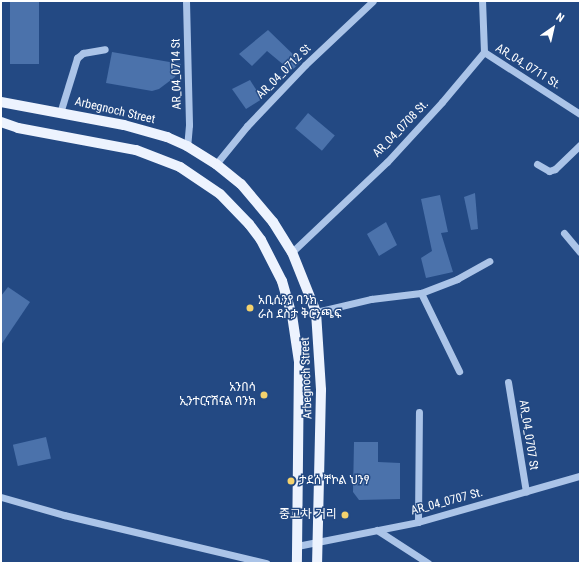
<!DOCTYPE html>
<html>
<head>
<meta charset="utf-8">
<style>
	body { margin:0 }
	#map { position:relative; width:581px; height:564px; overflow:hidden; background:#234983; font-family:"Roboto Condensed","Noto Sans Ethiopic","Noto Sans KR",sans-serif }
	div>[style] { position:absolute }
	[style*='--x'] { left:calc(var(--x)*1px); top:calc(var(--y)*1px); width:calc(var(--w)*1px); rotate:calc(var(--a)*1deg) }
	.building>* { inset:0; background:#4b72ab; transform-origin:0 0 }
	.minor>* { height:7px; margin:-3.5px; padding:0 3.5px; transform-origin:3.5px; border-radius:3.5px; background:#abc4e8 }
	.major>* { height:10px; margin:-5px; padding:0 5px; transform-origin:5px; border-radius:5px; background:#edf3fe }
	.dots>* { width:11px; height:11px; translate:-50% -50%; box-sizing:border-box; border:2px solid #234983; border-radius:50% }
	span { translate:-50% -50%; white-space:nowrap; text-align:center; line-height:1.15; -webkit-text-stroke:3px #234983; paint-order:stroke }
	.street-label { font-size:12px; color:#fff }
	.poi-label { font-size:12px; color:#fff }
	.left { translate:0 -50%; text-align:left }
	.right { translate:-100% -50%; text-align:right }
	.frame { position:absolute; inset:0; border:2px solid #fff; pointer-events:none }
	.north { position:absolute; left:533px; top:8px; width:40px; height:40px; -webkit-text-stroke:3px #234983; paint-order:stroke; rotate:34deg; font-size:11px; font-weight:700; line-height:16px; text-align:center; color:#fff }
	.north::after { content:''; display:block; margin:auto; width:14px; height:18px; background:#fff; clip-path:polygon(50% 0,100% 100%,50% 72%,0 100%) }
</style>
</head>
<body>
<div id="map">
	<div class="building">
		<div style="left:10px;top:1px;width:29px;height:63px"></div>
		<div style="clip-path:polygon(268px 30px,301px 62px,291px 71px,267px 51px,252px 66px,239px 54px)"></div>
		<div style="clip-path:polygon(112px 52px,181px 64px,175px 77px,159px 89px,152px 91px,106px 83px)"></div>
		<div style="clip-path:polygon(250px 80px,262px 99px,246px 109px,232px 89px)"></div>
		<div style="left:308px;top:113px;width:35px;height:20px;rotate:40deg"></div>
		<div style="clip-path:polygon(475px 193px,478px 229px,471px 230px,464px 197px)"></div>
		<div style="clip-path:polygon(440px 195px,448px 232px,441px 233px,453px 272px,426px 278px,421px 258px,432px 251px,421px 199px)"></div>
		<div style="clip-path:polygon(386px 222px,397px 245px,379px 256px,367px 234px)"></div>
		<div style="clip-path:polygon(8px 287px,30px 302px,1px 345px,1px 296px)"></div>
		<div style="left:46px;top:437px;width:22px;height:34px;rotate:77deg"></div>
		<div style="clip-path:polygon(354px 442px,378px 442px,378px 462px,400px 463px,400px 499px,359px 500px,353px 492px)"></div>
	</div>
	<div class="minor">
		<div style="--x:186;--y:1;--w:124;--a:88.6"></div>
		<div style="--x:189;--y:125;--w:21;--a:95"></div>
		<div style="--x:484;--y:52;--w:114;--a:32.9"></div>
		<div style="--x:60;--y:113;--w:58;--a:-72.8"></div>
		<div style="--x:77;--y:58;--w:8;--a:-40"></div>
		<div style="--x:83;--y:53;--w:22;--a:-10"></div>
		<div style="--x:216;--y:164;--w:49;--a:-50.8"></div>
		<div style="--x:247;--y:126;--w:84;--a:-46.4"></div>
		<div style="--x:305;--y:65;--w:93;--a:-43.3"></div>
		<div style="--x:537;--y:164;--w:14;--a:30"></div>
		<div style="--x:549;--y:171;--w:6;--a:-18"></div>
		<div style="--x:555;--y:169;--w:35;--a:-44"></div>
		<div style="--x:564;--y:233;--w:25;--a:50"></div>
		<div style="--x:292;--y:252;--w:131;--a:-43.5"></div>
		<div style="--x:387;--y:162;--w:81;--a:-47.5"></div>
		<div style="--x:442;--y:102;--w:65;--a:-50"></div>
		<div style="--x:484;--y:52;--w:51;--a:-92.2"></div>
		<div style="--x:421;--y:293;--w:87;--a:64"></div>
		<div style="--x:316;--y:312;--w:57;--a:-13.3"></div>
		<div style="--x:371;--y:299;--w:50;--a:-6.8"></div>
		<div style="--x:421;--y:293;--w:39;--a:-21"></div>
		<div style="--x:457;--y:279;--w:37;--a:-29"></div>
		<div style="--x:508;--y:382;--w:111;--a:80.7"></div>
		<div style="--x:1;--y:497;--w:66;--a:15.9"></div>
		<div style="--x:64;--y:515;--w:208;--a:13.4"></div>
		<div style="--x:418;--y:522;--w:110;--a:-89.5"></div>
		<div style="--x:377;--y:530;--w:61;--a:32.9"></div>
		<div style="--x:297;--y:546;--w:123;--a:-11.2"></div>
		<div style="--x:418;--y:522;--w:168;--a:-15.9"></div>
	</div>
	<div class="major">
		<div style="--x:1;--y:102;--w:125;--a:10.6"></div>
		<div style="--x:124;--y:125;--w:45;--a:15.6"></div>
		<div style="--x:167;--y:137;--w:22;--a:24"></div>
		<div style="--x:187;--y:146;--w:34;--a:32"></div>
		<div style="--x:216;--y:164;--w:32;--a:39"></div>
		<div style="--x:241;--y:184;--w:50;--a:49.9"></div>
		<div style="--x:273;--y:222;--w:36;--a:58"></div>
		<div style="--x:292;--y:252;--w:65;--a:68.2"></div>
		<div style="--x:316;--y:312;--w:78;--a:86.3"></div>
		<div style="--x:321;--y:390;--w:173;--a:91.3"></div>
		<div style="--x:1;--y:122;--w:18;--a:19"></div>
		<div style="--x:18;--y:128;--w:120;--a:10.6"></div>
		<div style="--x:136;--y:150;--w:47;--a:21.1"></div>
		<div style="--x:180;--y:167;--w:48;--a:34"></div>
		<div style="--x:220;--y:194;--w:42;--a:46"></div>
		<div style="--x:249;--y:224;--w:20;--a:53"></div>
		<div style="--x:261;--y:240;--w:46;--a:62.9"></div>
		<div style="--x:282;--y:281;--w:35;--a:74"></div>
		<div style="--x:292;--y:315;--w:48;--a:81.5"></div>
		<div style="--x:299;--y:362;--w:201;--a:90.6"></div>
	</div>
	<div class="dots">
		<div style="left:250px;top:308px;background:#f4d26d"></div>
		<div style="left:264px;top:395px;background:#f4d26d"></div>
		<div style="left:291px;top:481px;background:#f4d26d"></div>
		<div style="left:345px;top:515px;background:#f4d26d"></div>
	</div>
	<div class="street-label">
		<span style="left:528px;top:67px;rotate:32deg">AR_04_0711 St.</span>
		<span style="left:284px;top:72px;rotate:-45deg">AR_04_0712 St</span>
		<span style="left:177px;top:74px;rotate:-91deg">AR_04_0714 St</span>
		<span style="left:115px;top:111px;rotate:13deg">Arbegnoch Street</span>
		<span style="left:401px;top:129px;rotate:-46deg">AR_04_0708 St.</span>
		<span style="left:307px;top:378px;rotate:-92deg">Arbegnoch Street</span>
		<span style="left:528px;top:435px;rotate:81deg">AR_04_0707 St</span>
		<span style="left:447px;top:502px;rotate:-15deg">AR_04_0707 St.</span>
	</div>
	<div class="poi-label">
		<span class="left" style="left:258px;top:308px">አቢሲንያ ባንክ -<br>ራስ ደስታ ቅርንጫፍ</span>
		<span class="right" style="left:256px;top:395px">አንበሳ<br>ኢንተርናሽናል ባንክ</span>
		<span class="left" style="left:299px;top:481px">ታደሰ ቸኮል ህንፃ</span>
		<span class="right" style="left:337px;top:515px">중고차 거리</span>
	</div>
	<div class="frame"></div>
	<div class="north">N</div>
</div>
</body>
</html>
